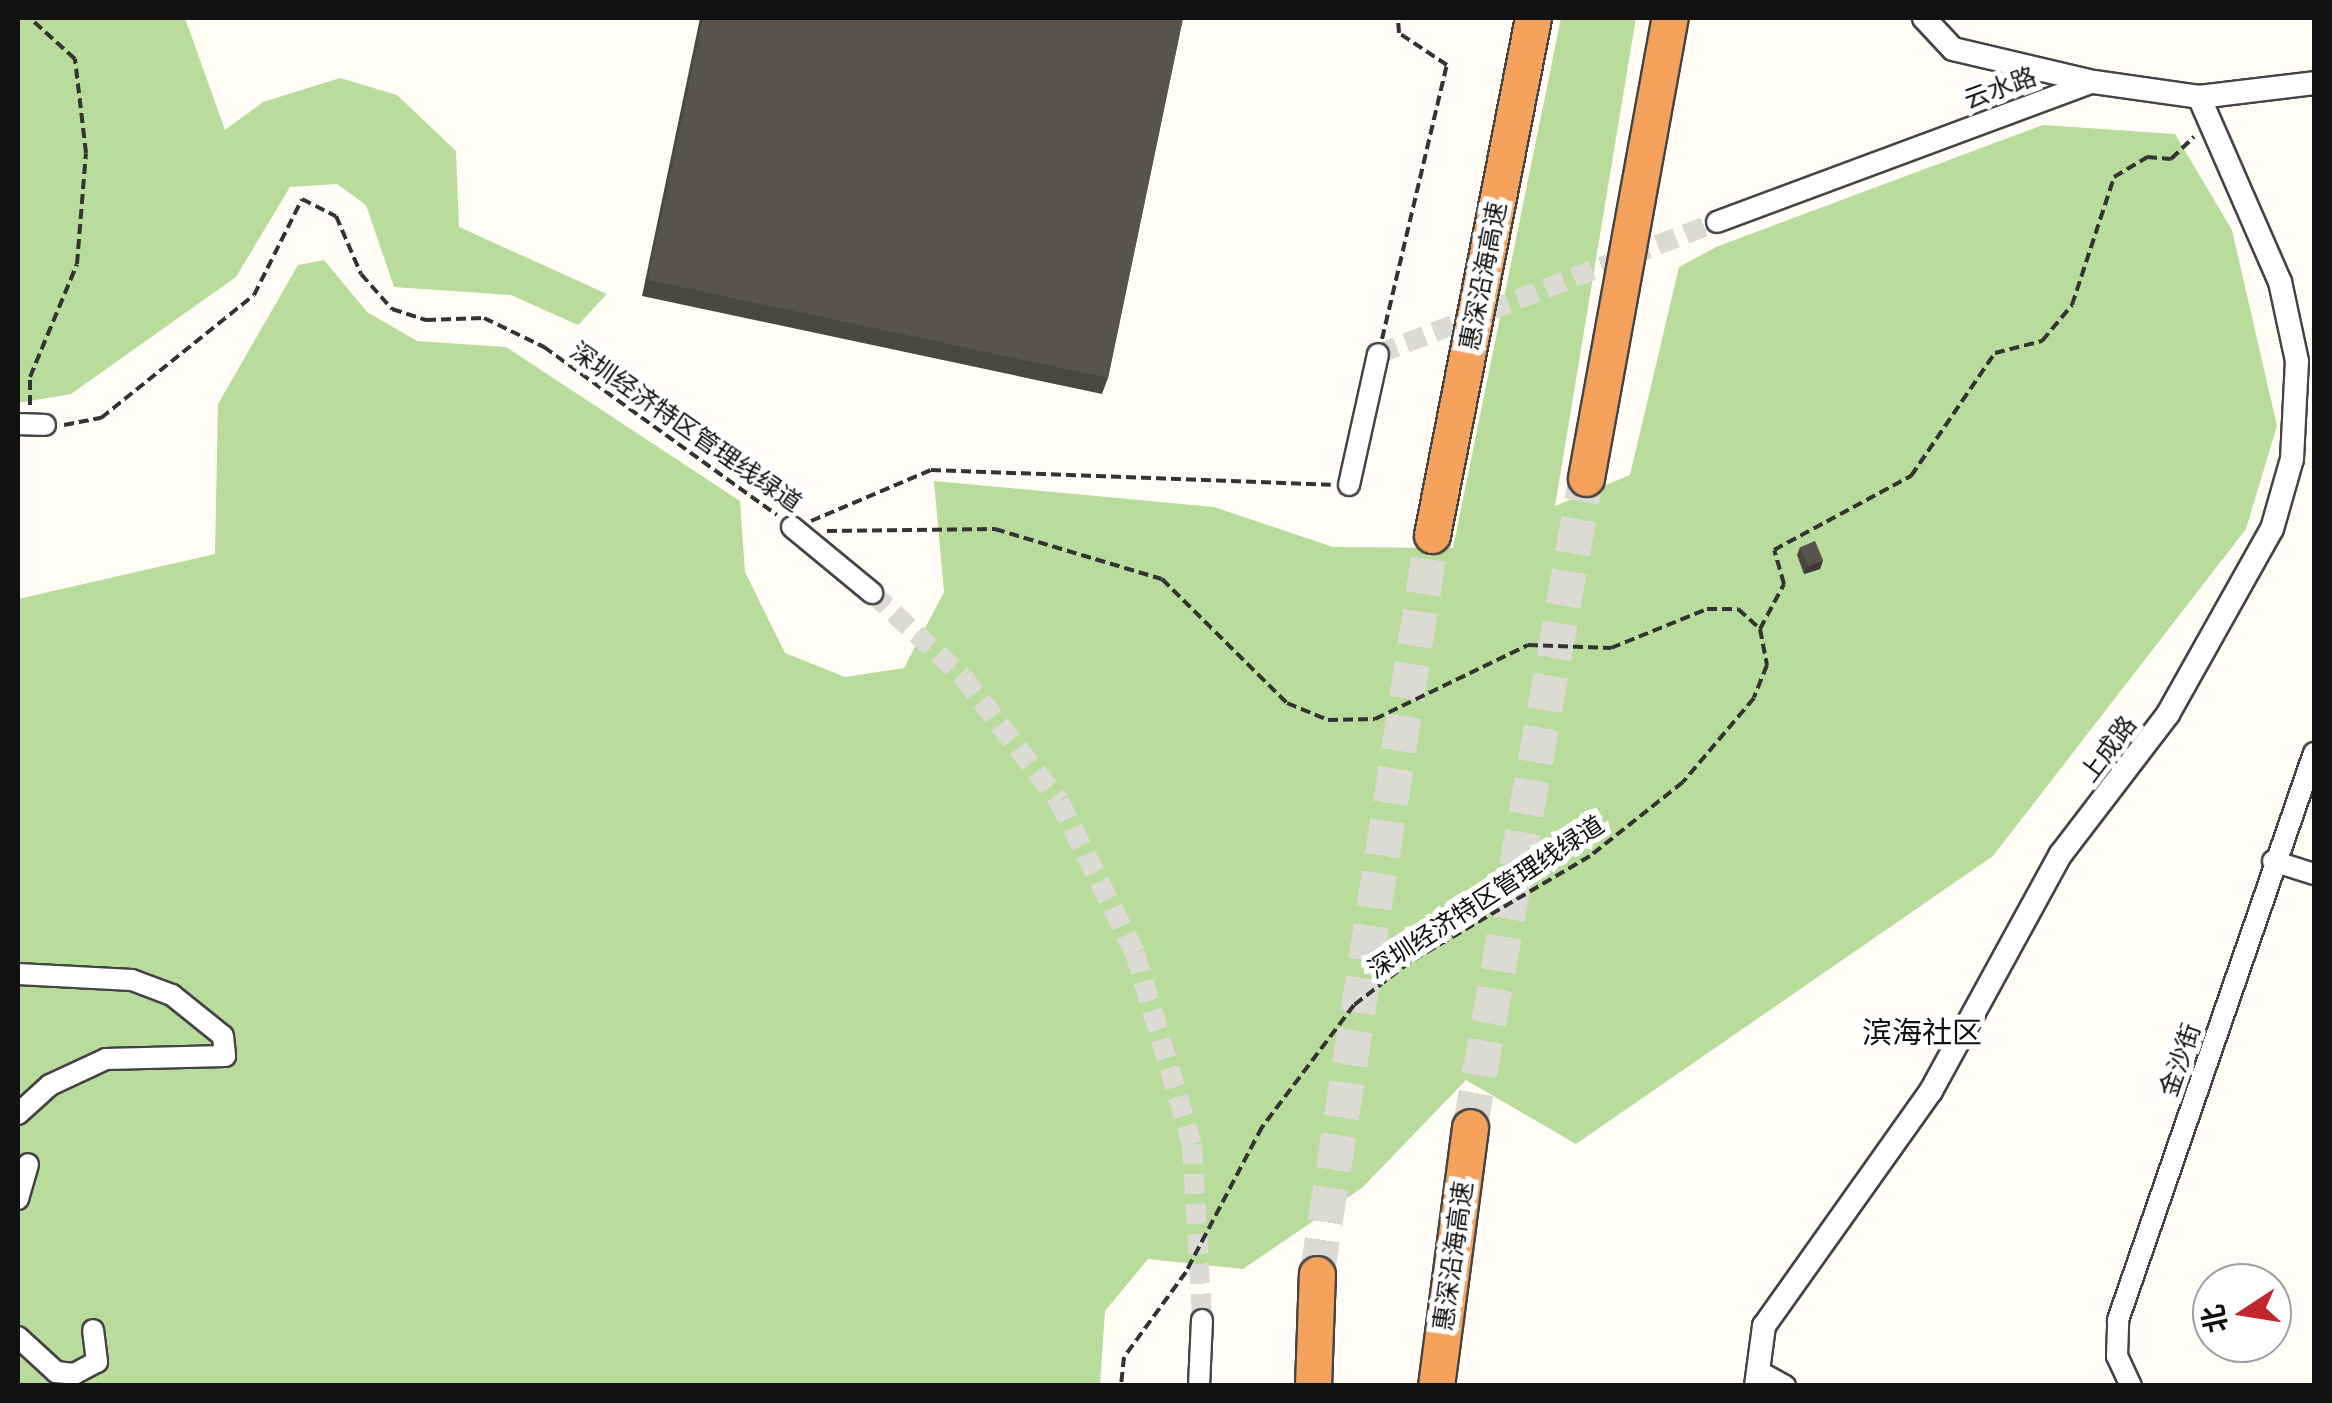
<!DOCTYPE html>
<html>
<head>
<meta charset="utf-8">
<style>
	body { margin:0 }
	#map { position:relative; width:2332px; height:1403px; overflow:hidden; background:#fffdf5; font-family:Lora,"Noto Sans SC",serif }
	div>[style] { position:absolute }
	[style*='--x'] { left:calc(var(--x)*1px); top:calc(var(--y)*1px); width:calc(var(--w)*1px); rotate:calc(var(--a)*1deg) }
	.forest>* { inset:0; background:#b9dc9c }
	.minor-tunnel>* { height:20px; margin-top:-10px; transform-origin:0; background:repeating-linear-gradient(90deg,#dbdad3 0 20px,transparent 0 30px) }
	.motorway-tunnel>* { height:35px; margin-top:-17.5px; transform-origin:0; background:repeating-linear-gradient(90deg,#dbdad3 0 35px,transparent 0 53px) }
	.path>* { height:4px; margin-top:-2px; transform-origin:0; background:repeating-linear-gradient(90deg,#333 0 10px,transparent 0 15px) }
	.roads { filter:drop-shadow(2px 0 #444) drop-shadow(-2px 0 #444) drop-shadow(0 2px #444) drop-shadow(0 -2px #444) }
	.minor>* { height:20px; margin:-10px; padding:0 10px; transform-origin:10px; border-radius:10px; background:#fff }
	.tertiary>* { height:22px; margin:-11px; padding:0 11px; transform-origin:11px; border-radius:11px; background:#fff }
	.motorway>* { height:35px; margin:-17.5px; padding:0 17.5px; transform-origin:17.5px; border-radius:17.5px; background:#f5a25d }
	.wall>* { inset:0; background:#4d4742 }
	.shaded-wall>* { inset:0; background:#3f3936 }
	.building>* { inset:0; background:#5a524d; transform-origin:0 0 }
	span { translate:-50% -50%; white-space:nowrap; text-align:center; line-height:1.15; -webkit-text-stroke:10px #fff; paint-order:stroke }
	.street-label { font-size:25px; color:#111 }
	.quarter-label { font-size:30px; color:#111 }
	.frame { position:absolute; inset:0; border:20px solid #111; pointer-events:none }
	.north { position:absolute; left:2192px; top:1263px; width:100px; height:100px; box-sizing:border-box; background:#fff; border:2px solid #a0a0a0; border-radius:50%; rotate:258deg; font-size:28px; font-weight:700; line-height:40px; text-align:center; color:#111 }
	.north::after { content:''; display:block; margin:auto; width:35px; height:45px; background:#c4262e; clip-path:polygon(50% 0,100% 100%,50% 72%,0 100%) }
</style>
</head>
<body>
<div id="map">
	<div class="forest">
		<div style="clip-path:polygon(18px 18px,185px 18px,225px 130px,263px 102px,340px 78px,397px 95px,456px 151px,459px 227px,607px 294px,578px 325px,511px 295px,394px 287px,366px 205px,337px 184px,290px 187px,236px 277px,71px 394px,18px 403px)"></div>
		<div style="clip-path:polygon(1561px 18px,1636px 18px,1555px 506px,1630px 475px,1679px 267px,1716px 247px,2043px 125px,2175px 134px,2232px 230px,2277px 426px,2246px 529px,1993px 856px,1576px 1144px,1466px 1080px,1362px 1188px,1243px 1269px,1148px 1259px,1105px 1311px,1100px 1385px,18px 1385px,18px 599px,215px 554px,218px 404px,298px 265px,324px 260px,367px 312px,417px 341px,506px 347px,740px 501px,745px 572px,785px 653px,845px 677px,904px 668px,944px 592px,934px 481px,1214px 507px,1333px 547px,1453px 548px)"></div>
	</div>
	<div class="minor-tunnel">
		<div style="--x:1378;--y:354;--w:364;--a:-21.3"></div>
		<div style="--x:872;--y:593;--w:124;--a:42.7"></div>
		<div style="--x:963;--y:677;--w:157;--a:52.3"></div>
		<div style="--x:1059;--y:801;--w:170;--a:63.4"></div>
		<div style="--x:1135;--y:953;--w:199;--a:73.4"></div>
		<div style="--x:1192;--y:1144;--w:176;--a:86.7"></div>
	</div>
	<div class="motorway-tunnel">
		<div style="--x:1470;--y:1127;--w:659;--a:-79.87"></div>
		<div style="--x:1317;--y:1274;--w:748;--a:-81.15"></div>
	</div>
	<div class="path">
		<div style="--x:1382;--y:339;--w:282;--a:-76.7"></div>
		<div style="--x:1447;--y:65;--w:58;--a:-146.3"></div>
		<div style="--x:1399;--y:33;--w:15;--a:-94"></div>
		<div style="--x:30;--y:405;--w:28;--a:-90"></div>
		<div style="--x:30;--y:377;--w:122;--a:-67.4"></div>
		<div style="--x:77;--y:264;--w:111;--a:-85.4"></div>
		<div style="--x:86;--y:153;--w:95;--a:-96.7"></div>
		<div style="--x:75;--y:59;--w:61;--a:-137.7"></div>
		<div style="--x:64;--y:425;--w:38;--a:-11"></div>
		<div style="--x:101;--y:418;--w:196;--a:-38.8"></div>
		<div style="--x:254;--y:295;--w:107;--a:-63.4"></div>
		<div style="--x:302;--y:199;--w:38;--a:27"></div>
		<div style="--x:336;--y:216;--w:63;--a:66.7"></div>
		<div style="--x:361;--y:274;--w:47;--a:48.5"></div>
		<div style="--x:392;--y:309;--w:36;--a:18"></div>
		<div style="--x:426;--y:320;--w:58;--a:-2"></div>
		<div style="--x:484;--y:318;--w:67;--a:25.8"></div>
		<div style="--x:544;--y:347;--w:287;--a:35.8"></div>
		<div style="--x:811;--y:521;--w:130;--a:-23"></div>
		<div style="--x:931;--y:470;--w:400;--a:2.1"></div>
		<div style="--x:827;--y:531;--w:168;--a:-0.7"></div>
		<div style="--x:995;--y:529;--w:174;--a:16.7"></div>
		<div style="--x:1162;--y:579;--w:176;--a:44.8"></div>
		<div style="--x:1287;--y:703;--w:44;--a:22.5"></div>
		<div style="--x:1328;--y:720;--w:47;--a:-1.2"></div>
		<div style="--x:1375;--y:719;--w:170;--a:-25.8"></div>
		<div style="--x:1528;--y:645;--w:83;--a:2.1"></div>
		<div style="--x:1611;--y:648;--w:104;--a:-22.1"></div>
		<div style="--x:1707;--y:609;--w:31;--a:0"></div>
		<div style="--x:1738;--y:609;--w:30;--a:42"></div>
		<div style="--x:1760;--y:629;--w:37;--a:79"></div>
		<div style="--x:1767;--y:665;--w:35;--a:112"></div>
		<div style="--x:1754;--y:698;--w:110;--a:130.2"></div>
		<div style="--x:1683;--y:782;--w:119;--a:141.5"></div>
		<div style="--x:1590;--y:856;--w:209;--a:149.5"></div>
		<div style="--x:1410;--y:962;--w:71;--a:142.5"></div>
		<div style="--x:1354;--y:1005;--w:153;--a:127"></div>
		<div style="--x:1262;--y:1127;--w:164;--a:117.7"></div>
		<div style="--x:1186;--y:1272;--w:105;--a:126.1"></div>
		<div style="--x:1124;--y:1357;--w:29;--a:96"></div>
		<div style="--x:1760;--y:629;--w:51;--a:-61.9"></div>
		<div style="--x:1784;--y:584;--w:35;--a:-106"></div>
		<div style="--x:1774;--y:550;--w:156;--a:-28.4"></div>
		<div style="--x:1911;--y:476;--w:149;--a:-55.7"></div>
		<div style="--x:1995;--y:353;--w:49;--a:-14.3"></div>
		<div style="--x:2042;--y:341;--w:47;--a:-50.2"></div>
		<div style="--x:2072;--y:305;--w:135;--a:-71.8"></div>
		<div style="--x:2114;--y:177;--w:39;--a:-31"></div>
		<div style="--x:2147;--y:157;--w:24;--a:5"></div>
		<div style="--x:2171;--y:159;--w:32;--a:-44"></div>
	</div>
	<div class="roads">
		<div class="minor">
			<div style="--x:1717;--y:222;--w:402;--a:-20.4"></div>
			<div style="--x:18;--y:424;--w:27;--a:2"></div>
			<div style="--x:1349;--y:485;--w:134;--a:-77.5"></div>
			<div style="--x:792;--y:527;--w:104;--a:39.5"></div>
			<div style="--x:2273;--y:861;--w:43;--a:17.6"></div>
			<div style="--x:18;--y:974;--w:114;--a:3"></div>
			<div style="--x:132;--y:980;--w:43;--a:20.6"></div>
			<div style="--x:172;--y:995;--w:65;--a:38.8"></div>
			<div style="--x:223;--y:1036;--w:20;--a:84"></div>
			<div style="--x:225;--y:1056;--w:119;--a:178.6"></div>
			<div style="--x:106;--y:1059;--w:62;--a:155.1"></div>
			<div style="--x:50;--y:1085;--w:43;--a:137.8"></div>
			<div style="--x:18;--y:1199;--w:36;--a:-74"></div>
			<div style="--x:18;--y:1337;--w:52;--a:42.6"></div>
			<div style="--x:56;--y:1372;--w:18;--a:6"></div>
			<div style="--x:74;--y:1374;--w:26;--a:-28"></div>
			<div style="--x:97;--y:1362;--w:32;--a:-97"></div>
			<div style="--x:1758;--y:1371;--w:31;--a:29"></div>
			<div style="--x:1199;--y:1386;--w:66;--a:-87.4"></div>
			<div style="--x:2131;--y:1386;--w:33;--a:-115"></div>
			<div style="--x:2117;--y:1356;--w:36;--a:-88"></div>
			<div style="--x:2118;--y:1320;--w:600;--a:-70.93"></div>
		</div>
		<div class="tertiary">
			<div style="--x:1924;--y:18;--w:42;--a:46.9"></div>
			<div style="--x:1953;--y:49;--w:145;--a:13.2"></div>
			<div style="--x:2094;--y:82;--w:106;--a:8.1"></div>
			<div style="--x:2199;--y:97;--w:116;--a:-6.9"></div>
			<div style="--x:1756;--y:1386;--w:61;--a:-82.4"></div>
			<div style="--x:1764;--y:1326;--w:288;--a:-54.6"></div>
			<div style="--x:1931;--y:1091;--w:270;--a:-61.3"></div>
			<div style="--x:2061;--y:854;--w:176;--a:-52.6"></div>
			<div style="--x:2168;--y:714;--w:212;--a:-60.7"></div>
			<div style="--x:2272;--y:529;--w:73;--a:-74.1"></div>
			<div style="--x:2292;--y:459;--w:98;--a:-87.1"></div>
			<div style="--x:2297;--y:361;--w:81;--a:-102.1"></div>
			<div style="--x:2280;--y:282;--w:202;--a:-113.6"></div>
		</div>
		<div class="motorway">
			<div style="--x:1586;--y:478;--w:468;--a:-79.7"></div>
			<div style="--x:1432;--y:535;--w:527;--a:-78.95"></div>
			<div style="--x:1313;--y:1386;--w:112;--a:-88"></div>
			<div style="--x:1436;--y:1386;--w:261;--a:-82.5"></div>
		</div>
	</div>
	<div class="wall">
		<div style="clip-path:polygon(700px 18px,1183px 18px,1108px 378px,1102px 394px,642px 296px)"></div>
		<div style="clip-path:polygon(1800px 547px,1823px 560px,1820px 569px,1804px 574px,1797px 555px)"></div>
	</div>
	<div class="shaded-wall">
		<div style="clip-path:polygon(1823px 560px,1820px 569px,1804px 574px,1807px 566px)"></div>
	</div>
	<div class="building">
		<div style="clip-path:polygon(703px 18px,1183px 18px,1108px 378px,648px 280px)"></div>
		<div style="left:1815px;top:541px;width:21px;height:16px;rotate:67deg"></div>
	</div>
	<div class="street-label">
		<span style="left:2000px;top:88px;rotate:-20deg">云水路</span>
		<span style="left:1483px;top:276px;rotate:-79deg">惠深沿海高速</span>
		<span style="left:686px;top:427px;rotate:35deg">深圳经济特区管理线绿道</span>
		<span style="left:2108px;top:749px;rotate:-53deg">上成路</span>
		<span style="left:1486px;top:897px;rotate:-33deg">深圳经济特区管理线绿道</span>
		<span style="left:2180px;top:1060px;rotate:-71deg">金沙街</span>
		<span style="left:1453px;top:1256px;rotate:-82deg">惠深沿海高速</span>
	</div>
	<div class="quarter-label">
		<span style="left:1922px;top:1032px">滨海社区</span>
	</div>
	<div class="frame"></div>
	<div class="north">北</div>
</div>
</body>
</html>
